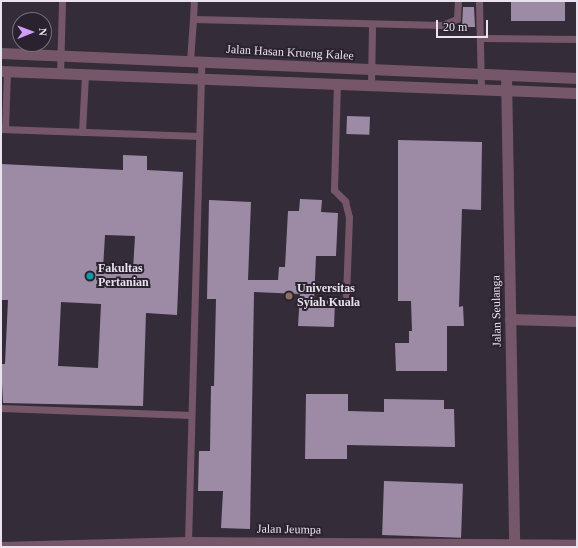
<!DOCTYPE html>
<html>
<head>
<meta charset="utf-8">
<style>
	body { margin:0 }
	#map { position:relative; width:578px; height:548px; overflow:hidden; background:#352c3a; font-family:Georgia,serif }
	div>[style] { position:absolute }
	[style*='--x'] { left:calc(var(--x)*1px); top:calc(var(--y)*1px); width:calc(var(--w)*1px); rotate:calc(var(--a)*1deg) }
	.building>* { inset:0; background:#9d8ba6; transform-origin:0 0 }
	.service>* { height:7px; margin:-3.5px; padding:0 3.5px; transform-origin:3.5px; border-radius:3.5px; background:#765769 }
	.minor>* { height:11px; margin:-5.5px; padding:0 5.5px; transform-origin:5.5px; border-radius:5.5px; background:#765769 }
	.tertiary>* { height:11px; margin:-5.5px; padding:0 5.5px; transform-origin:5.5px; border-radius:5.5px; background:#765769 }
	.dots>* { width:11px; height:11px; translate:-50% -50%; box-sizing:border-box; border:2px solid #2b2230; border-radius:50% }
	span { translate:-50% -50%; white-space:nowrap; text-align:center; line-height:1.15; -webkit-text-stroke:4px #2b2230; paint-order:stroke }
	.street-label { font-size:12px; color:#e9e3ed }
	.poi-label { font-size:12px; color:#e9e3ed; font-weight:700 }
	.left { translate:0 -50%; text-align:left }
	.frame { position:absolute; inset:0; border:2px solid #e9e3ed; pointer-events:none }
	.north { position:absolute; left:12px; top:12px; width:40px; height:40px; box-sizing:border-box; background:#2b2230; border:1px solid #776f7c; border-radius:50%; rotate:89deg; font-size:11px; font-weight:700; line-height:16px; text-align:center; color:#e9e3ed }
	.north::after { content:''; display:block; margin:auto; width:14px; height:18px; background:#d39cfc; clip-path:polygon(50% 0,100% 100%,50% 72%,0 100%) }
	.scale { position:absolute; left:436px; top:20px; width:52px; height:18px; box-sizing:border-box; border:2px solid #e9e3ed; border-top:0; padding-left:5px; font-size:12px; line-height:14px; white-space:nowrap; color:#e9e3ed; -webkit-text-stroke:3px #2b2230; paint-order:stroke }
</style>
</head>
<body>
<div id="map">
	<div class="building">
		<div style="left:511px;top:1px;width:54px;height:20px"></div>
		<div style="clip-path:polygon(463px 7px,474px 7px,475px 27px,462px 27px)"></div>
		<div style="left:347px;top:116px;width:23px;height:18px;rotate:2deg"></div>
		<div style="clip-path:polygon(398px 140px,482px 142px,481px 210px,462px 209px,459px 307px,463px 306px,464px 326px,447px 326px,447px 371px,396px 371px,395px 343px,409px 343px,409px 331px,412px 331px,411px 301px,398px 301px)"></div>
		<div style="clip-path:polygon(evenodd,123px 155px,147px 156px,147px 170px,183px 172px,177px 315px,146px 313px,143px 406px,3px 403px,1px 364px,5px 364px,8px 300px,1px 300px,1px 164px,123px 170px,123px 155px,105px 235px,135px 236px,133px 270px,103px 269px,105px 235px,123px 155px,61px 302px,101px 304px,98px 368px,58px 366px,61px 302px)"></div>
		<div style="clip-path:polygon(300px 199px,322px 200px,321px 212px,338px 213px,336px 256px,316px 256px,314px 300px,335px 301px,334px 327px,298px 326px,300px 294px,254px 292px,250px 529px,221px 528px,223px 491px,198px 491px,199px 451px,210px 451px,211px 386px,214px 386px,216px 299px,207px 299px,209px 200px,251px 202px,248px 280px,278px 280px,279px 267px,285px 267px,288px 211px,299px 211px)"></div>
		<div style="clip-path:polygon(306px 394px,348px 394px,348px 411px,384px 412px,384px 399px,444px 400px,444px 409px,454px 409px,455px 447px,347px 445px,347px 459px,305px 459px)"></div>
		<div style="left:384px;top:481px;width:79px;height:54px;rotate:2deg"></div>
	</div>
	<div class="service">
		<div style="--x:479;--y:1;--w:89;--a:88.7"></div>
		<div style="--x:193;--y:19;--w:18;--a:-87"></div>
		<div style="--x:480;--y:38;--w:97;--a:0.6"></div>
		<div style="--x:190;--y:61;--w:42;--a:-85.9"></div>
		<div style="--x:193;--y:19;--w:249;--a:1.4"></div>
		<div style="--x:442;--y:25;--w:16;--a:-22"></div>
		<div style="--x:457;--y:19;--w:18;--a:-87"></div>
		<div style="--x:60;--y:74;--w:73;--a:-88.4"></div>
		<div style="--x:337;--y:82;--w:108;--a:91.6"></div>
		<div style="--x:334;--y:190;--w:16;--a:45"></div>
		<div style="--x:345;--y:201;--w:16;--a:76"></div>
		<div style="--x:349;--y:217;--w:78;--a:92.2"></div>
		<div style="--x:371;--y:84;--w:60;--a:-89"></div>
		<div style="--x:1;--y:129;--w:198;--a:2"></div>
		<div style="--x:5;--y:129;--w:57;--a:-88"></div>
		<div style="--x:82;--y:132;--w:57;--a:-87"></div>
		<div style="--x:1;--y:408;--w:190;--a:2.1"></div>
		<div style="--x:188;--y:542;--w:480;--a:-88.4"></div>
	</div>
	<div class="minor">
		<div style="--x:506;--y:75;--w:472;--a:89"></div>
		<div style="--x:510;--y:319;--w:67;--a:1.7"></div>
		<div style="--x:1;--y:547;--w:187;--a:-1.5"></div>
		<div style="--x:188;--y:542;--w:389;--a:0.4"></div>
	</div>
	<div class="tertiary">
		<div style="--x:1;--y:53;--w:577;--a:2.49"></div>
		<div style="--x:1;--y:71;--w:576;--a:2.19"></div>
	</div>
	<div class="dots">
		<div style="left:90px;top:276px;background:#0f9aa8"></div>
		<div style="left:289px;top:296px;background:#8d6e63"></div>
	</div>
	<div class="street-label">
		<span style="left:290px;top:53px;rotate:3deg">Jalan Hasan Krueng Kalee</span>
		<span style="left:497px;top:311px;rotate:-91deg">Jalan Seulanga</span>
		<span style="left:289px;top:530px;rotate:1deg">Jalan Jeumpa</span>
	</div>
	<div class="poi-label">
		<span class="left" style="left:98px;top:276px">Fakultas<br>Pertanian</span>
		<span class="left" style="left:297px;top:296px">Universitas<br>Syiah Kuala</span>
	</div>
	<div class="frame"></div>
	<div class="north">N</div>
	<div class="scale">20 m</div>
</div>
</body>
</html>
